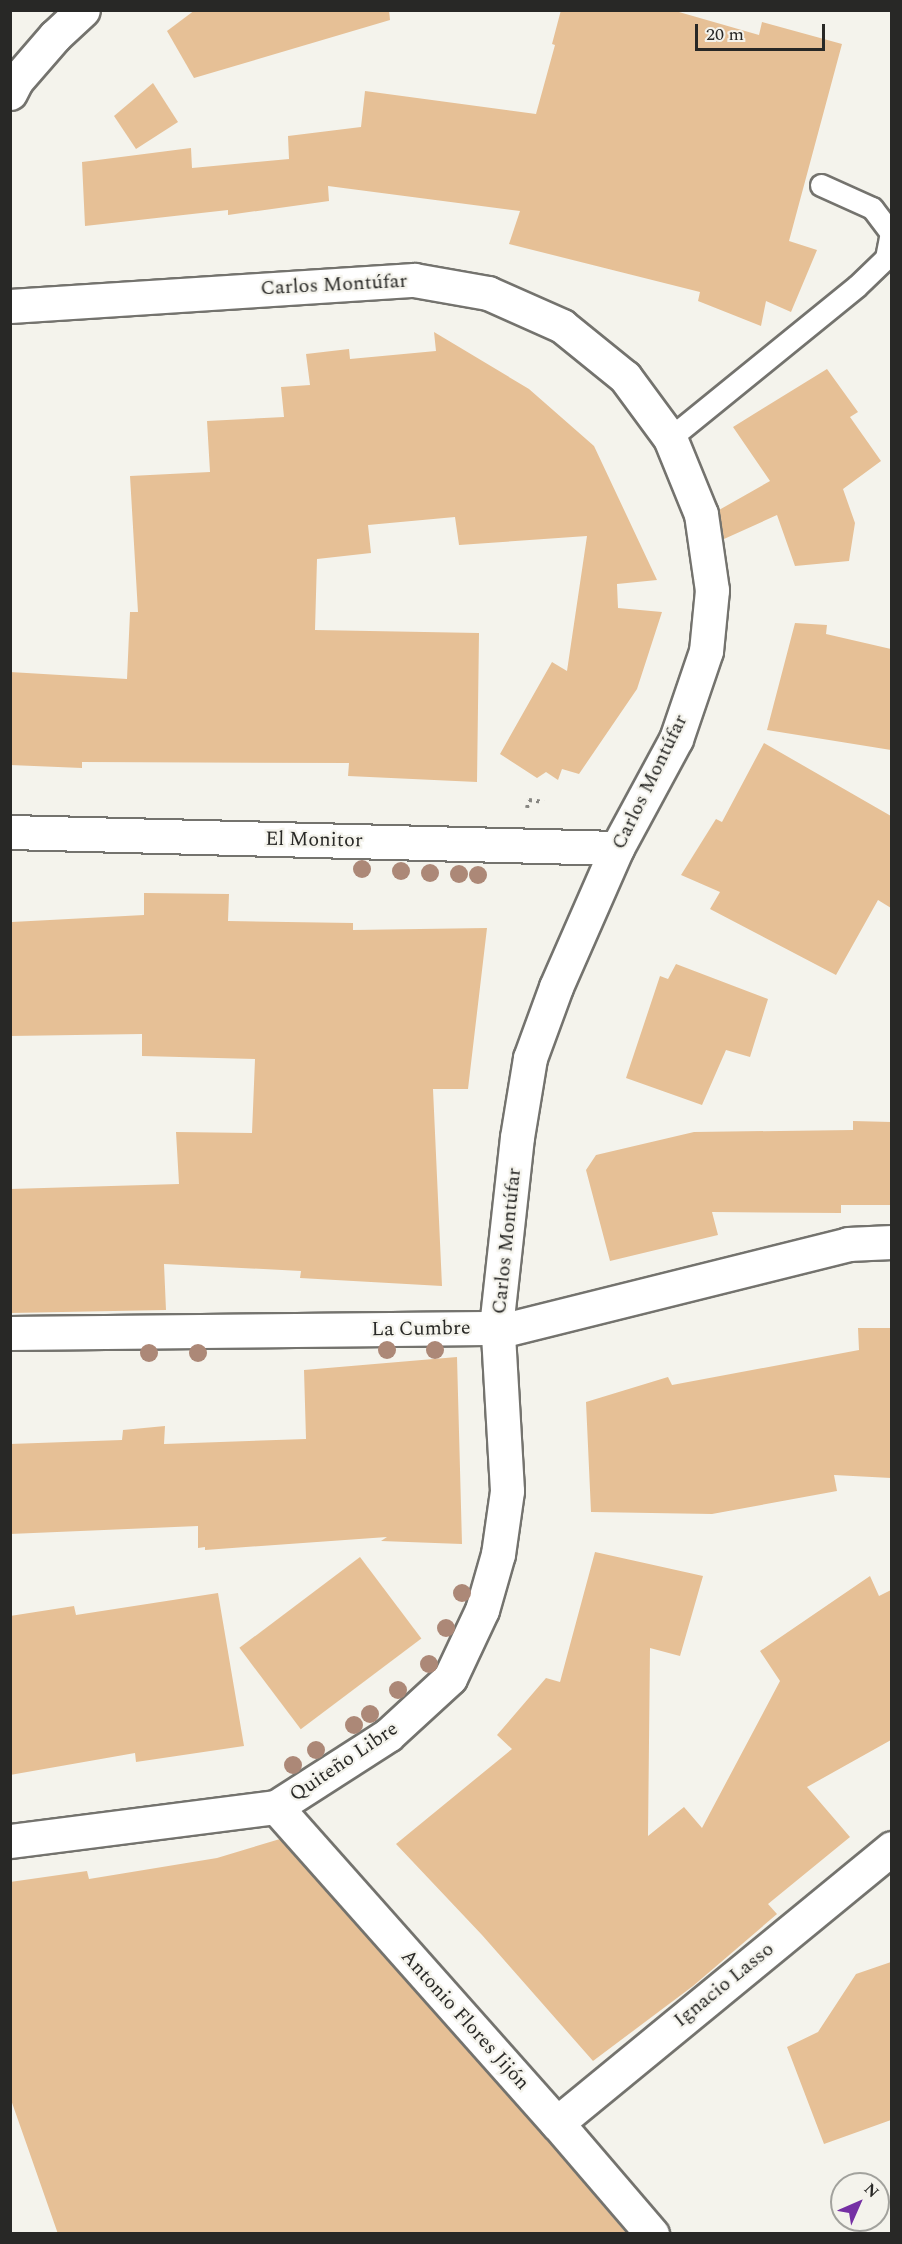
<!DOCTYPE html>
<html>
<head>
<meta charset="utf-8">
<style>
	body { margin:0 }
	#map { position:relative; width:902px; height:2244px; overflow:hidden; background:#f4f3ec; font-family:Spectral,serif }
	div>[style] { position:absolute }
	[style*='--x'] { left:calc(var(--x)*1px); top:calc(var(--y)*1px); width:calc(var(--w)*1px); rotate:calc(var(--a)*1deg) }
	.building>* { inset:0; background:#e6c096; transform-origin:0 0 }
	.path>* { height:4px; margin-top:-2px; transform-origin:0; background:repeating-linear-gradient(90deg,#888783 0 3px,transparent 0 7.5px) }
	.roads { filter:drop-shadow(2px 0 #74736e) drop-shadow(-2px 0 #74736e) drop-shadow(0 2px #74736e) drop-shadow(0 -2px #74736e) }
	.service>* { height:21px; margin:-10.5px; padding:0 10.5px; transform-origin:10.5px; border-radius:10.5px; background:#fff }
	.minor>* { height:33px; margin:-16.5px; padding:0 16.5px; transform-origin:16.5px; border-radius:16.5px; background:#fff }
	.trees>* { width:18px; height:18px; margin:-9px; border-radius:50%; background:#ac8877 }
	span { translate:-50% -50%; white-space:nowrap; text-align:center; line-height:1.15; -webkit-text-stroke:4.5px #f4f3ec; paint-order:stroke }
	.street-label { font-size:20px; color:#282826 }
	.frame { position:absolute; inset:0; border:12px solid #282826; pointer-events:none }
	.north { position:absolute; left:830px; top:2172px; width:60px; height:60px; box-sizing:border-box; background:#f4f3ec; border:2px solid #a2a29d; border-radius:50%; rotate:45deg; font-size:16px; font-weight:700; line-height:24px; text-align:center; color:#282826 }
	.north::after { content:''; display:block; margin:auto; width:21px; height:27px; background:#7530a4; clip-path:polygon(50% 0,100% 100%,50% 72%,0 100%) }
	.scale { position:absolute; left:695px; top:24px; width:130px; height:27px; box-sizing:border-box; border:3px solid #282826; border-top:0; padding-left:8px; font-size:18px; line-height:21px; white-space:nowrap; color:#282826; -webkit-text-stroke:4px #f4f3ec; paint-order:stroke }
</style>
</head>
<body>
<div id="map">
	<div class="building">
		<div style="clip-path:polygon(195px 10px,389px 10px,390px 20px,194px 78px,167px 31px)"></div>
		<div style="clip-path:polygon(561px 10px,672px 10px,759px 35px,762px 22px,842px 44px,789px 241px,817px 250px,791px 312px,766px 301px,761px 326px,698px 301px,700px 292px,509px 244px,520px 211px,328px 186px,329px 201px,228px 215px,228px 210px,85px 226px,82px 162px,191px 148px,192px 168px,289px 159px,288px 136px,361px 127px,365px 91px,536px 114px,555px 45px,552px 44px)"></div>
		<div style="clip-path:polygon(153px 83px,178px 122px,136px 149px,114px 116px)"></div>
		<div style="clip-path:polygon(434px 332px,529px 389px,594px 446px,657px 580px,617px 584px,618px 608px,662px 612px,637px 689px,579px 774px,562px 769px,558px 780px,546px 772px,537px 778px,500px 754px,552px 662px,567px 671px,587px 536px,459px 545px,455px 517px,368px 525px,371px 553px,317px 559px,315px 630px,479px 633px,477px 782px,348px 776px,349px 763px,82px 762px,82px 768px,10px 765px,10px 672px,127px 679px,130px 612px,138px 612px,130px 476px,210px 472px,207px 421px,284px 417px,281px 387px,310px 385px,306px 354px,349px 349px,350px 359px,436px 351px)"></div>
		<div style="clip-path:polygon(827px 369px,858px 412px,850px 417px,881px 461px,843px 489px,855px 523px,849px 561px,795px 566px,777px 515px,724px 539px,719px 510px,770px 481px,733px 427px)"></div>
		<div style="clip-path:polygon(795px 623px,827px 625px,826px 634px,891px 649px,891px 750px,767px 730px)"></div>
		<div style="clip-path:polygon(764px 743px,891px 816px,891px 908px,878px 900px,836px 975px,710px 909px,720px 892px,681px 875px,716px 819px,722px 822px)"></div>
		<div style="clip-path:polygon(144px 893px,229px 894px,228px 921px,353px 923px,353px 930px,487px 928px,468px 1089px,433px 1089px,442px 1286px,300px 1278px,301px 1271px,164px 1264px,166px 1310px,10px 1313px,10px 1189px,179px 1184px,176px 1132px,252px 1133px,255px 1059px,142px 1056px,142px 1034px,10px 1036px,12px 922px,144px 915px)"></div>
		<div style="clip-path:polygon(676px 964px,768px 999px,750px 1057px,726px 1050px,702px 1105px,626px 1078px,660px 976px,668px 979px)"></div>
		<div style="clip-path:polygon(853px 1121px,891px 1122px,891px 1205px,841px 1205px,841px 1213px,712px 1212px,718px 1235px,610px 1261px,586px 1170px,596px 1155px,694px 1132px,853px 1130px)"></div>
		<div style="clip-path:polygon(858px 1328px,891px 1328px,891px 1478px,834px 1475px,837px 1491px,712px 1514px,591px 1512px,586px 1402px,668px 1377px,672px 1385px,859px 1350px)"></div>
		<div style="clip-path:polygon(457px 1357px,462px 1544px,381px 1541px,387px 1537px,205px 1550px,205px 1547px,198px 1548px,198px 1526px,10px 1534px,10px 1444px,122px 1440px,123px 1430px,165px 1426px,164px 1444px,306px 1439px,304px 1370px)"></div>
		<div style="clip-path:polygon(595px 1552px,703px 1576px,680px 1656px,650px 1648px,648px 1836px,684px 1807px,702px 1828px,780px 1681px,760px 1651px,870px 1576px,879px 1596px,891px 1590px,891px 1740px,807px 1787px,850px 1837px,768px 1904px,777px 1914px,693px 1986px,593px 2061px,482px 1935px,396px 1844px,512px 1749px,497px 1735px,546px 1678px,560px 1682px)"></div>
		<div style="left:360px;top:1557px;width:102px;height:151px;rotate:53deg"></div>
		<div style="clip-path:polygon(218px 1593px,244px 1746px,136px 1762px,135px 1753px,10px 1775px,10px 1616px,74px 1606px,76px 1615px)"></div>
		<div style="clip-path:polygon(280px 1839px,543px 2135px,627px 2234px,58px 2234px,10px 2097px,10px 1882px,87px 1871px,89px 1879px,217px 1858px)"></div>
		<div style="clip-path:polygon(891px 1962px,891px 2120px,824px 2144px,787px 2047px,818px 2032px,856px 1974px)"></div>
	</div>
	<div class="path">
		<div style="--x:527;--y:808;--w:8;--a:-76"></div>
		<div style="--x:529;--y:800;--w:15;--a:8"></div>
	</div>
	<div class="roads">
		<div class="service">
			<div style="--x:670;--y:438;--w:241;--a:-39.1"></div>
			<div style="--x:857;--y:286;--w:40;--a:-44"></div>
			<div style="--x:886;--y:258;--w:25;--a:-79"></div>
			<div style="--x:891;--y:233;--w:31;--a:-127"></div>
			<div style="--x:872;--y:208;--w:56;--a:-155.7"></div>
		</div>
		<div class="minor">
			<div style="--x:10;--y:93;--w:13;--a:-63"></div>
			<div style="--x:16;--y:81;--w:60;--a:-49.1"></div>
			<div style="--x:55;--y:36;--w:38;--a:-43"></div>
			<div style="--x:10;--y:306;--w:405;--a:-3.7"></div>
			<div style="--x:414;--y:280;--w:75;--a:10"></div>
			<div style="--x:488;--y:293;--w:81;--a:24"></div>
			<div style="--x:562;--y:326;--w:81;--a:39"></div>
			<div style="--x:625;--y:377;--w:76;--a:53.6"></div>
			<div style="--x:670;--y:438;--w:82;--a:67.8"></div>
			<div style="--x:701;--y:514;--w:77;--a:81.8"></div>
			<div style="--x:712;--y:590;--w:61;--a:95.6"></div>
			<div style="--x:706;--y:651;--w:93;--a:108.8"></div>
			<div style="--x:676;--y:739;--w:124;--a:118.4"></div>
			<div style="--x:617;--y:848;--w:152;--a:113.7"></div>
			<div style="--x:556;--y:987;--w:76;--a:110.1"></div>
			<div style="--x:530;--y:1058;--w:80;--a:99.3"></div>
			<div style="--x:517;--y:1137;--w:181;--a:96.3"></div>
			<div style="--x:497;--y:1317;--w:174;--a:86.7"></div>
			<div style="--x:507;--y:1491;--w:64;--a:98.1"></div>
			<div style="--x:498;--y:1554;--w:58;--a:105.9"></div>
			<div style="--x:482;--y:1610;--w:75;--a:115.2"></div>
			<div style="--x:450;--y:1678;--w:84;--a:137.4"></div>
			<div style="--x:388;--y:1735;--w:133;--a:147.3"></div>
			<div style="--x:276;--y:1807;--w:268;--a:172.7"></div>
			<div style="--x:10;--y:832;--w:607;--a:1.51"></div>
			<div style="--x:10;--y:1333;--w:476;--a:-0.6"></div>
			<div style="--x:486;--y:1328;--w:14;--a:12"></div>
			<div style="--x:500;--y:1331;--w:359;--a:-14"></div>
			<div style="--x:848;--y:1244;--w:44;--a:-2.6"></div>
			<div style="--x:276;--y:1807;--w:423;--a:48.4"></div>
			<div style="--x:557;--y:2123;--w:146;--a:49.4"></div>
			<div style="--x:557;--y:2123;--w:433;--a:-39.4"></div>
		</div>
	</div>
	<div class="trees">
		<div style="left:362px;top:869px"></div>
		<div style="left:401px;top:871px"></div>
		<div style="left:430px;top:873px"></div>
		<div style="left:459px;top:874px"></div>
		<div style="left:478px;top:875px"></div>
		<div style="left:387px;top:1350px"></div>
		<div style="left:435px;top:1350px"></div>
		<div style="left:149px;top:1353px"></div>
		<div style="left:198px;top:1353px"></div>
		<div style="left:462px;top:1593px"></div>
		<div style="left:446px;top:1628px"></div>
		<div style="left:429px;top:1664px"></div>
		<div style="left:398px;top:1690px"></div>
		<div style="left:370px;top:1714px"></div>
		<div style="left:354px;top:1725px"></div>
		<div style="left:316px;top:1750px"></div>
		<div style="left:293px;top:1765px"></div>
	</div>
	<div class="street-label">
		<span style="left:334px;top:285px;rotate:-3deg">Carlos Montúfar</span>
		<span style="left:650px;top:782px;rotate:-64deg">Carlos Montúfar</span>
		<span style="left:314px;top:840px;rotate:1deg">El Monitor</span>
		<span style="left:507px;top:1241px;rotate:-84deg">Carlos Montúfar</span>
		<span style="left:421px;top:1329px;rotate:-1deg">La Cumbre</span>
		<span style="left:344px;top:1762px;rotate:-34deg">Quiteño Libre</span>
		<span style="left:724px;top:1985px;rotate:-39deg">Ignacio Lasso</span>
		<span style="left:465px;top:2020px;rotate:48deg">Antonio Flores Jijón</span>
	</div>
	<div class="frame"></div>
	<div class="north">N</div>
	<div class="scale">20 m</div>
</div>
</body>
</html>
